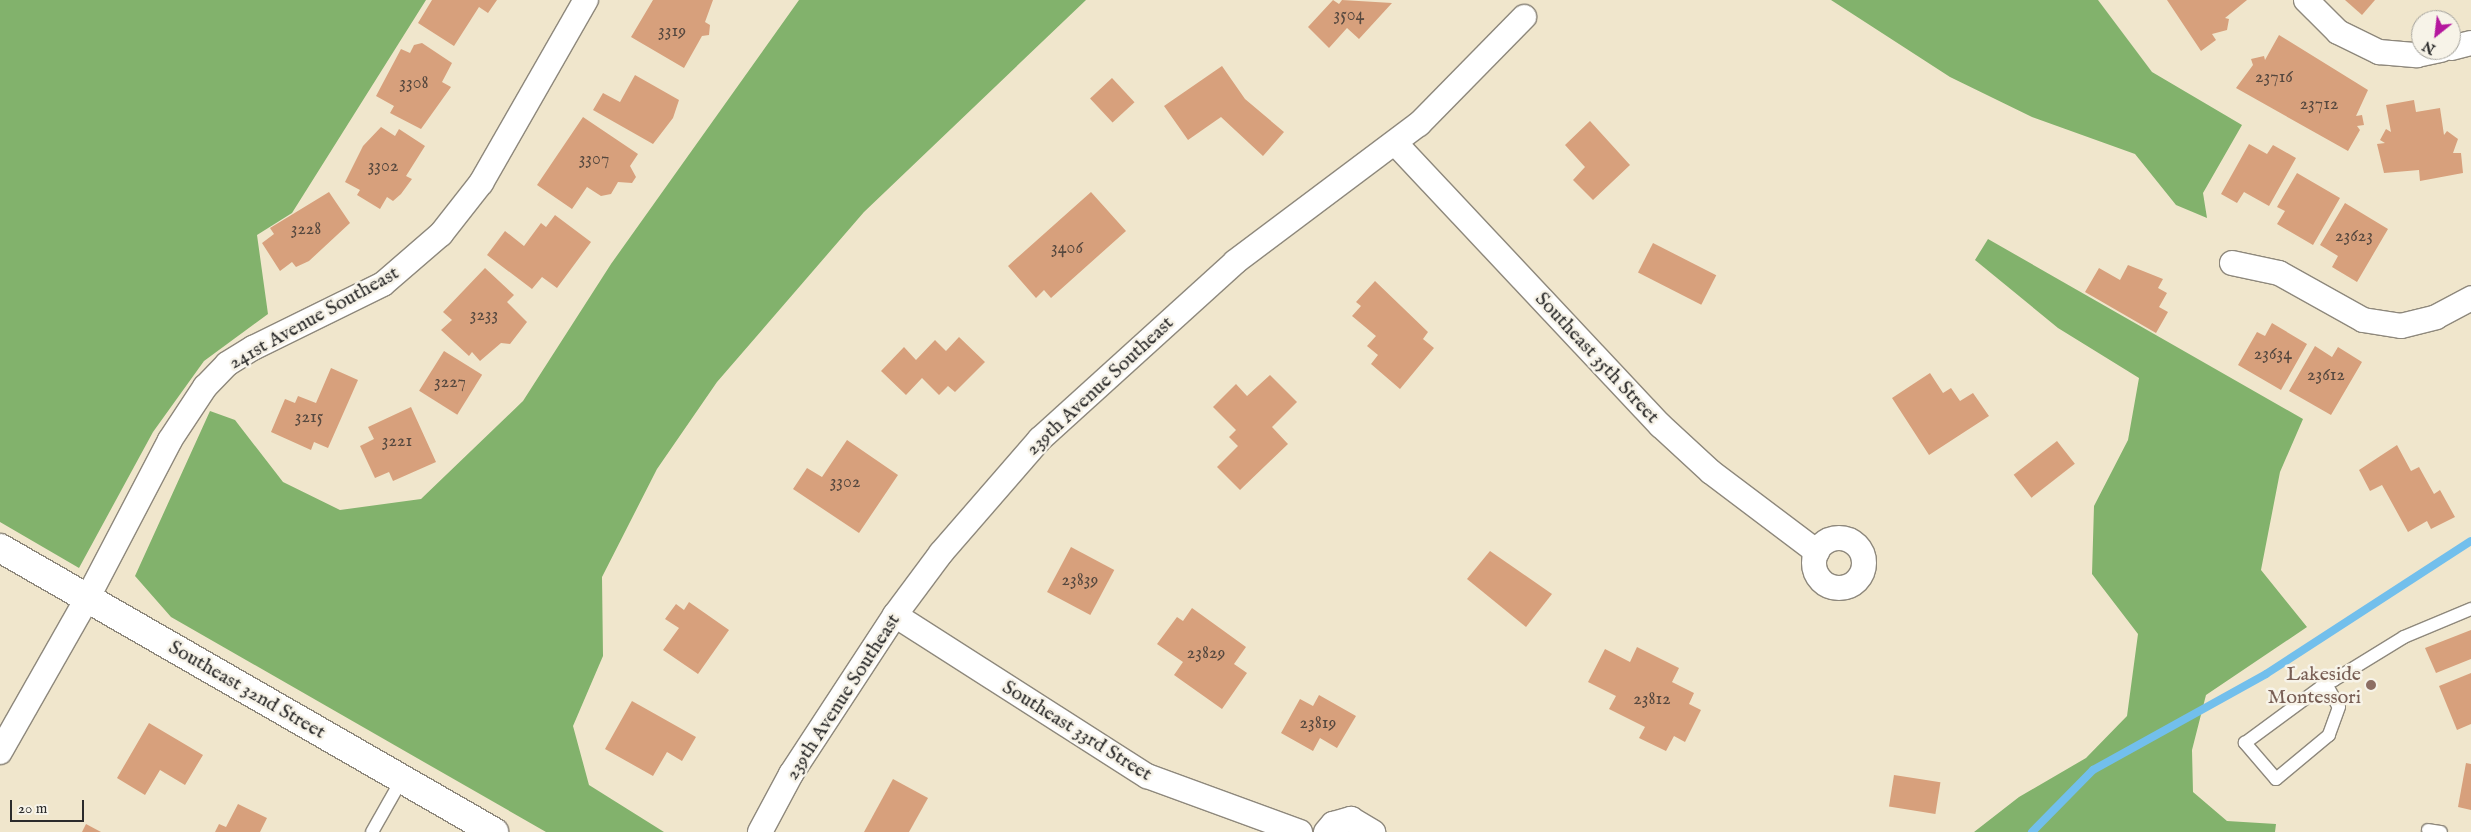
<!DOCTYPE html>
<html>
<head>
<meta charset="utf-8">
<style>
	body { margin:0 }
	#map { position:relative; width:2471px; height:832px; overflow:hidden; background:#f0e6cc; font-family:"IM FELL English",serif }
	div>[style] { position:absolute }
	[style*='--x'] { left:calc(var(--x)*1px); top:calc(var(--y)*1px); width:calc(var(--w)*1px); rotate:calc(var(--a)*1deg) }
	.forest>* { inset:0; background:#82b26c }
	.stream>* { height:8px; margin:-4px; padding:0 4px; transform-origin:4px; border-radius:4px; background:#72bfec }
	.building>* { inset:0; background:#d7a07c; transform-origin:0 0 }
	.roads { filter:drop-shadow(1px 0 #8e887c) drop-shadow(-1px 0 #8e887c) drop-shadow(0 1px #8e887c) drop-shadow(0 -1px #8e887c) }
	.lane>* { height:12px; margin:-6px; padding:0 6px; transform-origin:6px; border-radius:6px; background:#fff }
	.street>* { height:24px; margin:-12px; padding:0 12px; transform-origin:12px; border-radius:12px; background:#fff }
	.street>.ring { margin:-12px; padding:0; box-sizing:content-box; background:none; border:24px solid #fff; border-radius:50% }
	.secondary>* { height:28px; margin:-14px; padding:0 14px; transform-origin:14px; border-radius:14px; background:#fff }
	.dots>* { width:14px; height:14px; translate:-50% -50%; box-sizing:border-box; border:2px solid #f7f3e8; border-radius:50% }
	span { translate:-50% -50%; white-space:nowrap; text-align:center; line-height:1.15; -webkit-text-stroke:5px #f7f3e8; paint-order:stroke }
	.number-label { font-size:18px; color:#56483f }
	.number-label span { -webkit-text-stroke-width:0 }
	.street-label { font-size:20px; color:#2b2b2b }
	.education-label { font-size:20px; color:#785e54 }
	.right { translate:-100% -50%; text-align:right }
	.north { position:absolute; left:2411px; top:10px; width:50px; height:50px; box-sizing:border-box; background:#f7f3e8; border:1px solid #a5a39c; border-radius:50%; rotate:209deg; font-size:14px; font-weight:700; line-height:20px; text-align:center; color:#2b2b2b }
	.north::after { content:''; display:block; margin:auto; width:18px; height:22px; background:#b5179e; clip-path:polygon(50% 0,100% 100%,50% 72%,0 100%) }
	.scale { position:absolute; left:10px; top:800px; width:74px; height:22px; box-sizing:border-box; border:2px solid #2b2b2b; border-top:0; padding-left:6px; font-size:15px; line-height:18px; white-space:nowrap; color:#2b2b2b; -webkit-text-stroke:4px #f7f3e8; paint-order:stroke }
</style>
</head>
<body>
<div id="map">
	<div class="forest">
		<div style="clip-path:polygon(0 0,426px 0,292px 213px,257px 235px,268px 314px,204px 361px,153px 432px,79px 568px,0 522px)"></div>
		<div style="clip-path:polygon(799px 0,1086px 0,864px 212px,717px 382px,657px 469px,602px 577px,603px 656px,573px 726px,589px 785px,664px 832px,546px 832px,171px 617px,135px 576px,210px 411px,235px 420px,283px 482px,340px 510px,421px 499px,523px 401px,611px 264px)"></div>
		<div style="clip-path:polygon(1831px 0,2098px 0,2152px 72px,2242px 125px,2203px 193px,2207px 218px,2176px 205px,2135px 154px,2032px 117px,1950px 77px)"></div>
		<div style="clip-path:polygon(1988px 239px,2303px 419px,2280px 472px,2261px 570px,2307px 627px,2206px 695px,2192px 750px,2193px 792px,2227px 821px,2276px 824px,2275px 832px,1974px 832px,2019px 797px,2086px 758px,2127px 716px,2138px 634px,2092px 574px,2094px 506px,2128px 440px,2139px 378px,2058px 328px,1975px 260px)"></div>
	</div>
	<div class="stream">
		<div style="--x:2032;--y:832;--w:87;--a:-45.5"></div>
		<div style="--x:2093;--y:770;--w:198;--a:-29"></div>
		<div style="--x:2266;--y:674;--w:244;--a:-33"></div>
	</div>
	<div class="building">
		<div style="clip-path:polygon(432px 0,497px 0,488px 13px,479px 7px,454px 46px,418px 23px)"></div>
		<div style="clip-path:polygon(653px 0,713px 0,705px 22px,710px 25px,709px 35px,702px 36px,684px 68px,631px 37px)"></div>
		<div style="clip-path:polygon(1333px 0,1339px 4px,1342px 0,1392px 3px,1359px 39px,1347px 28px,1329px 48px,1308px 27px)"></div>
		<div style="clip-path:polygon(2167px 0,2247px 0,2225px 18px,2229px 19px,2227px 30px,2212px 34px,2216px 40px,2201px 51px)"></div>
		<div style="clip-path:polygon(2345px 0,2375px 0,2362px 15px)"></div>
		<div style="clip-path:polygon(2279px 35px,2368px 90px,2356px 116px,2362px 115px,2364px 125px,2357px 126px,2360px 130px,2348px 151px,2236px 88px,2253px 65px,2251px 59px,2264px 56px,2265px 60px)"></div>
		<div style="clip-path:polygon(422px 43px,452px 63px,442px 82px,451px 87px,421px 129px,390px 113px,394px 106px,376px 96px,401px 49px,410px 53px,414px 45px)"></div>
		<div style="clip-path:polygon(1222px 66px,1245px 99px,1284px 132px,1263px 156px,1221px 117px,1188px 140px,1164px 106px)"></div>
		<div style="clip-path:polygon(635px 75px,679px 100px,673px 118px,653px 144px,593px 110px,603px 93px,620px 102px)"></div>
		<div style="left:1112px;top:78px;width:33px;height:30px;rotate:47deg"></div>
		<div style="clip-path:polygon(2414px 100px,2416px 112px,2440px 108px,2444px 135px,2447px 131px,2458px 139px,2453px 153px,2461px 153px,2463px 173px,2420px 181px,2419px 170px,2384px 173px,2377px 144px,2385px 143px,2380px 140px,2386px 129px,2391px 132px,2386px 105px)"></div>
		<div style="clip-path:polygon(583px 117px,638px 154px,630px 166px,636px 177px,632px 183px,618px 182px,611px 194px,601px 196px,587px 187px,572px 209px,537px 185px)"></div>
		<div style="clip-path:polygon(1590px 121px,1630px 165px,1593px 200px,1573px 180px,1585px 167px,1565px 145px)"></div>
		<div style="clip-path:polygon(381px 127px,395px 136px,399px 129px,425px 146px,406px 176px,412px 179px,401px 194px,393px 201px,387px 197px,380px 209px,357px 195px,360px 190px,345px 182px,363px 146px)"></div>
		<div style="clip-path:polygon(2249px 144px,2267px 154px,2273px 145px,2296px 158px,2269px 206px,2244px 192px,2237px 203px,2221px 194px)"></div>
		<div style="clip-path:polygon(2297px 173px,2340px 198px,2313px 245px,2277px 224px,2285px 211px,2277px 207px)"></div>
		<div style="clip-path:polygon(329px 192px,350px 223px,309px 261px,296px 267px,292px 262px,280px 271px,262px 243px,274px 234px,270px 228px)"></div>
		<div style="clip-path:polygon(1091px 192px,1126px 231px,1051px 298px,1044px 290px,1036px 298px,1008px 266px)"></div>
		<div style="clip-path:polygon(2345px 203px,2388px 229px,2357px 282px,2332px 267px,2338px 256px,2320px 245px)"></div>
		<div style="clip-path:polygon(555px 215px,591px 242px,557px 288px,542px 277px,532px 289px,487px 255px,505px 231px,524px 246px,541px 223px,546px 227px)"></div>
		<div style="left:1653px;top:243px;width:71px;height:33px;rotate:27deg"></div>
		<div style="clip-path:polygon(2128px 265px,2163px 279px,2158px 288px,2167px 293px,2159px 307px,2168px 312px,2156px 333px,2085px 292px,2099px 268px,2120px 280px)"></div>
		<div style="clip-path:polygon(485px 268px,514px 295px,507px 302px,527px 322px,510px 344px,501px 343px,480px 361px,472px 352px,469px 356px,441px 330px,452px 320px,443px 312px)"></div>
		<div style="clip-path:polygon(1375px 281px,1428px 332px,1423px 339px,1434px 348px,1400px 389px,1371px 364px,1378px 355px,1367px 346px,1376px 336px,1352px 316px,1361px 306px,1356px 302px)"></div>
		<div style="clip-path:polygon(2272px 323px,2307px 344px,2281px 390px,2238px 365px,2257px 332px,2265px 336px)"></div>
		<div style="clip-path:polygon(959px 337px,985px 362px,955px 392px,948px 386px,939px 395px,922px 378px,906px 395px,881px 371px,904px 347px,916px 360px,935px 340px,946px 351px)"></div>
		<div style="clip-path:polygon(2315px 346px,2332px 357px,2338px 347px,2362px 362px,2331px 415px,2289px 391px)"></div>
		<div style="left:444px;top:351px;width:45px;height:47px;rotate:32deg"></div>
		<div style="clip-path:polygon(331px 368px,358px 380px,328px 448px,314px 442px,311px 450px,271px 432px,285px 399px,295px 403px,298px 396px,316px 403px)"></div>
		<div style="clip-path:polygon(1930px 373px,1943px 393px,1951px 388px,1960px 401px,1973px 393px,1989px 416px,1929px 455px,1892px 398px)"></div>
		<div style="clip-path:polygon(1270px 375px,1297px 402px,1272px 427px,1288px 444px,1240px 490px,1217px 467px,1238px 446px,1229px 437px,1236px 430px,1213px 407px,1236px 384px,1247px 396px)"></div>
		<div style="clip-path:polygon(411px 407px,436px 462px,393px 481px,389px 472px,375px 478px,360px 446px,374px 439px,368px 427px)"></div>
		<div style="clip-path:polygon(847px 440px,898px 475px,859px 533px,793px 489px,807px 468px,822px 477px)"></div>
		<div style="left:2057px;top:441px;width:29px;height:55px;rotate:52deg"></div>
		<div style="clip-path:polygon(2397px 445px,2411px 471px,2419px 467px,2434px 494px,2440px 490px,2455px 517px,2431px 529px,2427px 521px,2408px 532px,2382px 485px,2370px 491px,2359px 470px)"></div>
		<div style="left:1071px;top:547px;width:49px;height:51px;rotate:28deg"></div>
		<div style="clip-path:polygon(1490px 551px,1552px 594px,1526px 627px,1467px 579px)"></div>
		<div style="clip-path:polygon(689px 602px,729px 630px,698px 674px,663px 650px,679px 628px,665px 619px,676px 604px,684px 610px)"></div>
		<div style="clip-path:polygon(1192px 608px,1246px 647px,1234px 664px,1247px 673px,1222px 709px,1174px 675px,1183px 662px,1157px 644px,1177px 617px,1183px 621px)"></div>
		<div style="clip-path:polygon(2471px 630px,2471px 659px,2436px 673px,2425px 648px)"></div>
		<div style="clip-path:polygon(1637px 647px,1679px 668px,1672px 682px,1694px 693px,1689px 704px,1701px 710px,1685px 742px,1674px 736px,1666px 751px,1639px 738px,1645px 727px,1609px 709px,1616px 696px,1588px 682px,1605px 649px,1630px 662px)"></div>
		<div style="clip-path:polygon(2471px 673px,2471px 724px,2457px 730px,2439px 686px)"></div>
		<div style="clip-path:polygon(1319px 695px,1356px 716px,1337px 748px,1320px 738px,1313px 751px,1281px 733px,1300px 699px,1313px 706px)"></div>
		<div style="clip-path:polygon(632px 701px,696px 737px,682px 761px,667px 752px,653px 776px,605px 749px)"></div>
		<div style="clip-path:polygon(149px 723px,203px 755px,185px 785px,160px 770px,145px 795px,117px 778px)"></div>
		<div style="clip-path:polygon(2466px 763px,2471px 764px,2471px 810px,2458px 807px)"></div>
		<div style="left:1894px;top:775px;width:47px;height:32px;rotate:9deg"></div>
		<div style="clip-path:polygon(893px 779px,928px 798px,909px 832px,864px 832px)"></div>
		<div style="clip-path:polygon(238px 804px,267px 818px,260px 832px,215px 832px,219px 824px,226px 827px)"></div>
		<div style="clip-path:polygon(86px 824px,101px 832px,82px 832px)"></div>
	</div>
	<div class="roads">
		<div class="lane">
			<div style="--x:2326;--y:684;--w:26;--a:61"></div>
			<div style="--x:2339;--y:707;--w:30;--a:110"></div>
			<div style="--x:2329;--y:735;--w:69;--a:140.3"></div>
			<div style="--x:2276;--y:779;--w:48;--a:-130.7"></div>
			<div style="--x:2245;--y:743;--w:94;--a:-36.4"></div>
			<div style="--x:2321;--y:687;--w:6;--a:-31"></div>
			<div style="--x:2326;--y:684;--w:9;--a:-27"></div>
			<div style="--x:2334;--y:680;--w:82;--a:-31.6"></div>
			<div style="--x:2404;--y:637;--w:73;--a:-22.7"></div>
			<div style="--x:2428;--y:830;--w:13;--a:9"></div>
			<div style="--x:372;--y:832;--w:61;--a:-60.5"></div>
		</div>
		<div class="street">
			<div style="--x:2306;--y:0;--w:45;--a:45"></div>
			<div style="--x:2338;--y:32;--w:46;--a:26"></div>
			<div style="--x:2379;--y:52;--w:38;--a:5"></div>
			<div style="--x:2417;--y:55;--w:25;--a:-12"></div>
			<div style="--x:2451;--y:48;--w:21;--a:-14"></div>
			<div style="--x:1396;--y:144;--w:386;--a:46.8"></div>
			<div style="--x:1660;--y:425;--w:69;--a:42.7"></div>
			<div style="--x:1711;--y:472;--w:133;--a:37"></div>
			<div style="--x:2232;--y:263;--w:48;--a:12"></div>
			<div style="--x:2279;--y:273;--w:96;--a:29.2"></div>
			<div style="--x:2363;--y:320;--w:38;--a:9"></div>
			<div style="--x:2401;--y:326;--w:36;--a:-14"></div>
			<div style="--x:2436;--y:317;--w:40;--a:-28"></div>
			<div class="ring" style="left:1814px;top:538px;width:26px;height:26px"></div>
			<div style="--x:895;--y:615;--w:299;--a:32.6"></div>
			<div style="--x:1147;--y:776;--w:163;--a:20.1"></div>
			<div style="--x:0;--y:752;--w:176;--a:-60.4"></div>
			<div style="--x:87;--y:599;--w:179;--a:-62.4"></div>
			<div style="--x:170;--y:440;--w:64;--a:-56.6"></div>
			<div style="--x:205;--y:387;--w:32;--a:-46"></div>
			<div style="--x:227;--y:364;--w:31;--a:-32"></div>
			<div style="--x:253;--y:348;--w:145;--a:-26.2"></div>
			<div style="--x:383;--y:284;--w:77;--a:-40.8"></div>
			<div style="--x:441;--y:234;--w:65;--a:-51.9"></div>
			<div style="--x:481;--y:183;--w:211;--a:-60.2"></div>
			<div style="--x:760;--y:832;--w:66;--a:-61.9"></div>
			<div style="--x:791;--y:774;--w:190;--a:-56.8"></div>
			<div style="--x:895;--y:615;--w:77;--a:-53.4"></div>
			<div style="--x:941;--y:553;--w:151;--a:-49"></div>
			<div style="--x:1040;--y:439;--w:263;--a:-42.2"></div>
			<div style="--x:1235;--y:262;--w:230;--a:-36.9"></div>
			<div style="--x:1419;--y:124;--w:150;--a:-45.5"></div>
			<div style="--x:1326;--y:832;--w:11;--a:-49"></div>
			<div style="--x:1333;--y:824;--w:19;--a:-16"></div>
			<div style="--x:1351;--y:819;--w:26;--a:31"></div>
		</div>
		<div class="secondary">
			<div style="--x:0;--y:548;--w:570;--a:29.89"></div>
		</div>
	</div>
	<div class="dots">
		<div style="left:2371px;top:685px;background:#8d6e63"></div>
	</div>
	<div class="number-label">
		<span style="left:1349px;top:16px">3504</span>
		<span style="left:672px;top:32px">3319</span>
		<span style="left:2274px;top:78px">23716</span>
		<span style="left:414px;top:84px">3308</span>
		<span style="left:2319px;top:105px">23712</span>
		<span style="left:594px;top:160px">3307</span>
		<span style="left:383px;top:167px">3302</span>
		<span style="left:306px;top:230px">3228</span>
		<span style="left:2354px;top:237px">23623</span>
		<span style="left:1067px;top:249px">3406</span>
		<span style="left:484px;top:316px">3233</span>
		<span style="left:2273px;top:355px">23634</span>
		<span style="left:2326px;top:376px">23612</span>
		<span style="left:450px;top:383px">3227</span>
		<span style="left:309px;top:418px">3215</span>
		<span style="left:397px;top:442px">3221</span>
		<span style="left:845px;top:483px">3302</span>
		<span style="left:1080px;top:581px">23839</span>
		<span style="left:1206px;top:654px">23829</span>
		<span style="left:1652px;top:700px">23812</span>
		<span style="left:1318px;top:724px">23819</span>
	</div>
	<div class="street-label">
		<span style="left:314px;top:318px;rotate:-29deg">241st Avenue Southeast</span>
		<span style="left:1597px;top:358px;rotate:47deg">Southeast 35th Street</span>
		<span style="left:1100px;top:386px;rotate:-43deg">239th Avenue Southeast</span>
		<span style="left:247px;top:690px;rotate:30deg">Southeast 32nd Street</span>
		<span style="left:843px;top:697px;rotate:-57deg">239th Avenue Southeast</span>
		<span style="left:1077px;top:731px;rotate:32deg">Southeast 33rd Street</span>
	</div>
	<div class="education-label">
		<span class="right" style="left:2361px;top:686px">Lakeside<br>Montessori</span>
	</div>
	<div class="north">N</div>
	<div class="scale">20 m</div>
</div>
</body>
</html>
